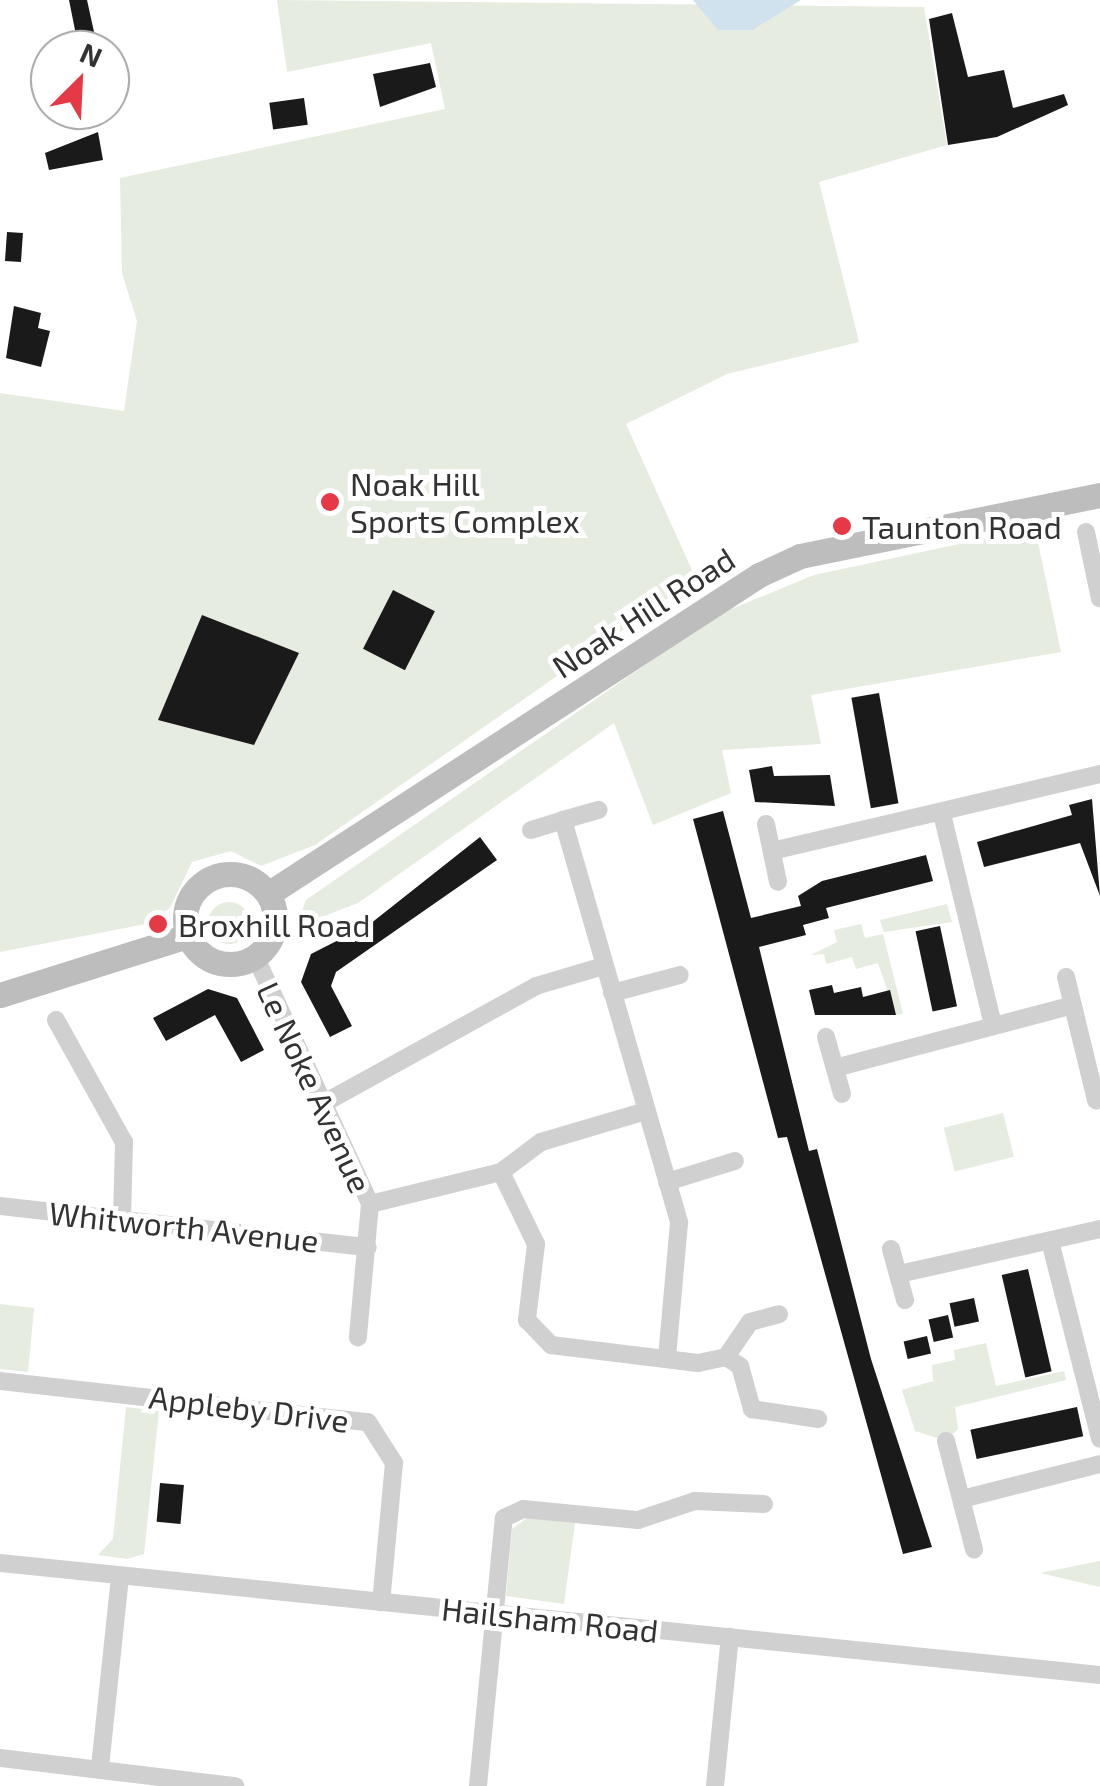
<!DOCTYPE html>
<html>
<head>
<meta charset="utf-8">
<style>
	body { margin:0 }
	#map { position:relative; width:1100px; height:1786px; overflow:hidden; background:#fff; font-family:"Exo 2",sans-serif }
	div>[style] { position:absolute }
	[style*='--x'] { left:calc(var(--x)*1px); top:calc(var(--y)*1px); width:calc(var(--w)*1px); rotate:calc(var(--a)*1deg) }
	.green>* { inset:0; background:#e6ecdf; transform-origin:0 0 }
	.round { border-radius:50% }
	.water>* { inset:0; background:#cfe2ee }
	.building>* { inset:0; background:#1a1a1a; transform-origin:0 0 }
	.street>* { height:18px; margin:-9px; padding:0 9px; transform-origin:9px; border-radius:9px; background:#d0d0d0 }
	.secondary>* { height:25px; margin:-12.5px; padding:0 12.5px; transform-origin:12.5px; border-radius:12.5px; background:#bdbdbd }
	.secondary>.ring { margin:-12.5px; padding:0; box-sizing:content-box; background:none; border:25px solid #bdbdbd; border-radius:50% }
	.dots>* { width:28px; height:28px; translate:-50% -50%; box-sizing:border-box; border:5px solid #fff; border-radius:50% }
	span { translate:-50% -50%; white-space:nowrap; text-align:center; line-height:1.15; -webkit-text-stroke:10px #fff; paint-order:stroke }
	.poi-label { font-size:32px; color:#333 }
	.left { translate:0 -50%; text-align:left }
	.street-label { font-size:32px; color:#333 }
	.north { position:absolute; left:30px; top:30px; width:100px; height:100px; box-sizing:border-box; background:#fff; border:2px solid #adadad; border-radius:50%; rotate:24deg; font-size:28px; font-weight:700; line-height:40px; text-align:center; color:#333 }
	.north::after { content:''; display:block; margin:auto; width:35px; height:45px; background:#e63946; clip-path:polygon(50% 0,100% 100%,50% 72%,0 100%) }
</style>
</head>
<body>
<div id="map">
	<div class="green">
		<div style="clip-path:polygon(277px 0,924px 7px,947px 145px,819px 182px,859px 342px,727px 374px,626px 424px,696px 579px,315px 845px,261px 866px,231px 851px,192px 862px,170px 908px,146px 924px,0 952px,0 393px,124px 411px,137px 321px,122px 273px,120px 178px,445px 109px,431px 43px,287px 72px)"></div>
		<div style="clip-path:polygon(1035px 528px,1061px 652px,811px 695px,821px 744px,722px 750px,731px 793px,653px 825px,614px 723px,358px 903px,296px 927px,306px 900px,717px 615px,814px 575px)"></div>
		<div class="round" style="left:208px;top:902px;width:42px;height:42px"></div>
		<div style="clip-path:polygon(947px 904px,952px 922px,884px 932px,880px 920px)"></div>
		<div style="clip-path:polygon(861px 924px,865px 938px,883px 934px,903px 1014px,896px 1015px,878px 963px,856px 969px,852px 957px,826px 964px,824px 954px,811px 955px,837px 942px,834px 930px)"></div>
		<div style="left:1003px;top:1113px;width:45px;height:61px;rotate:76deg"></div>
		<div style="clip-path:polygon(0 1304px,34px 1308px,28px 1372px,0 1369px)"></div>
		<div style="clip-path:polygon(986px 1343px,996px 1386px,1064px 1371px,1066px 1380px,955px 1407px,958px 1429px,946px 1441px,915px 1431px,902px 1390px,933px 1381px,932px 1365px,955px 1360px,954px 1350px)"></div>
		<div style="clip-path:polygon(126px 1407px,159px 1411px,144px 1554px,127px 1559px,98px 1555px,113px 1539px)"></div>
		<div style="clip-path:polygon(527px 1518px,575px 1523px,564px 1604px,506px 1596px,512px 1529px)"></div>
		<div style="clip-path:polygon(1100px 1561px,1100px 1587px,1040px 1573px)"></div>
	</div>
	<div class="water">
		<div style="clip-path:polygon(693px 0,801px 0,752px 30px,718px 30px)"></div>
	</div>
	<div class="building">
		<div style="clip-path:polygon(69px 0,87px 0,98px 50px,79px 50px)"></div>
		<div style="clip-path:polygon(952px 13px,968px 77px,1004px 70px,1013px 108px,1064px 94px,1068px 105px,997px 137px,948px 145px,929px 19px)"></div>
		<div style="clip-path:polygon(430px 63px,436px 87px,380px 107px,373px 74px)"></div>
		<div style="left:304px;top:98px;width:27px;height:35px;rotate:82deg"></div>
		<div style="clip-path:polygon(98px 132px,103px 160px,49px 170px,45px 153px)"></div>
		<div style="left:7px;top:232px;width:16px;height:29px;rotate:4deg"></div>
		<div style="clip-path:polygon(14px 306px,41px 313px,38px 328px,50px 331px,41px 367px,6px 358px)"></div>
		<div style="left:393px;top:590px;width:47px;height:66px;rotate:27deg"></div>
		<div style="clip-path:polygon(202px 615px,299px 653px,254px 745px,158px 720px)"></div>
		<div style="left:879px;top:693px;width:112px;height:28px;rotate:80deg"></div>
		<div style="clip-path:polygon(772px 766px,774px 776px,830px 775px,835px 806px,755px 802px,749px 770px)"></div>
		<div style="clip-path:polygon(1092px 799px,1100px 896px,1080px 843px,984px 867px,977px 842px,1072px 815px,1069px 805px)"></div>
		<div style="clip-path:polygon(723px 811px,751px 918px,801px 906px,798px 896px,822px 881px,926px 855px,933px 881px,826px 908px,829px 918px,803px 925px,806px 935px,759px 947px,809px 1151px,817px 1149px,871px 1359px,932px 1547px,903px 1554px,787px 1137px,778px 1138px,693px 819px)"></div>
		<div style="clip-path:polygon(480px 837px,497px 860px,336px 972px,331px 986px,352px 1026px,330px 1037px,301px 982px,311px 954px,370px 924px)"></div>
		<div style="left:940px;top:926px;width:82px;height:25px;rotate:78deg"></div>
		<div style="clip-path:polygon(832px 985px,834px 993px,861px 987px,863px 997px,890px 990px,896px 1015px,815px 1015px,809px 990px)"></div>
		<div style="clip-path:polygon(208px 989px,237px 998px,264px 1050px,241px 1062px,215px 1015px,166px 1041px,153px 1018px)"></div>
		<div style="left:1028px;top:1269px;width:105px;height:27px;rotate:77deg"></div>
		<div style="left:974px;top:1298px;width:24px;height:25px;rotate:78deg"></div>
		<div style="left:948px;top:1315px;width:23px;height:20px;rotate:77deg"></div>
		<div style="left:927px;top:1336px;width:18px;height:24px;rotate:77deg"></div>
		<div style="left:1077px;top:1407px;width:30px;height:109px;rotate:78deg"></div>
		<div style="left:160px;top:1483px;width:24px;height:39px;rotate:5deg"></div>
	</div>
	<div class="street">
		<div style="--x:1086;--y:532;--w:68;--a:78.2"></div>
		<div style="--x:942;--y:814;--w:217;--a:76.4"></div>
		<div style="--x:563;--y:820;--w:37;--a:-16"></div>
		<div style="--x:766;--y:824;--w:59;--a:78.3"></div>
		<div style="--x:531;--y:830;--w:34;--a:-17"></div>
		<div style="--x:563;--y:820;--w:419;--a:73.9"></div>
		<div style="--x:679;--y:1223;--w:136;--a:95.1"></div>
		<div style="--x:772;--y:851;--w:337;--a:-13.2"></div>
		<div style="--x:256;--y:958;--w:271;--a:65.1"></div>
		<div style="--x:370;--y:1204;--w:134;--a:95.2"></div>
		<div style="--x:1066;--y:977;--w:127;--a:76.3"></div>
		<div style="--x:612;--y:993;--w:70;--a:-14.8"></div>
		<div style="--x:56;--y:1020;--w:140;--a:60.9"></div>
		<div style="--x:124;--y:1142;--w:77;--a:91.5"></div>
		<div style="--x:826;--y:1037;--w:59;--a:74.3"></div>
		<div style="--x:835;--y:1068;--w:246;--a:-14.8"></div>
		<div style="--x:326;--y:1102;--w:240;--a:-28.9"></div>
		<div style="--x:536;--y:986;--w:70;--a:-16.6"></div>
		<div style="--x:501;--y:1172;--w:80;--a:64.1"></div>
		<div style="--x:536;--y:1244;--w:77;--a:96.8"></div>
		<div style="--x:527;--y:1320;--w:35;--a:46"></div>
		<div style="--x:551;--y:1345;--w:148;--a:7"></div>
		<div style="--x:698;--y:1363;--w:29;--a:-12"></div>
		<div style="--x:726;--y:1357;--w:17;--a:33"></div>
		<div style="--x:740;--y:1366;--w:45;--a:74.4"></div>
		<div style="--x:752;--y:1409;--w:67;--a:8.6"></div>
		<div style="--x:667;--y:1182;--w:71;--a:-17.2"></div>
		<div style="--x:370;--y:1204;--w:135;--a:-13.7"></div>
		<div style="--x:501;--y:1172;--w:50;--a:-36.9"></div>
		<div style="--x:541;--y:1142;--w:109;--a:-16.4"></div>
		<div style="--x:0;--y:1206;--w:370;--a:6.4"></div>
		<div style="--x:1050;--y:1241;--w:204;--a:75.8"></div>
		<div style="--x:891;--y:1249;--w:53;--a:74.6"></div>
		<div style="--x:899;--y:1274;--w:206;--a:-12.6"></div>
		<div style="--x:726;--y:1357;--w:42;--a:-55.6"></div>
		<div style="--x:750;--y:1322;--w:30;--a:-15"></div>
		<div style="--x:0;--y:1381;--w:370;--a:6.4"></div>
		<div style="--x:368;--y:1422;--w:49;--a:57.6"></div>
		<div style="--x:394;--y:1463;--w:140;--a:95.3"></div>
		<div style="--x:946;--y:1441;--w:112;--a:75.5"></div>
		<div style="--x:962;--y:1499;--w:142;--a:-14.2"></div>
		<div style="--x:0;--y:1563;--w:1106;--a:5.81"></div>
		<div style="--x:0;--y:1758;--w:237;--a:6.8"></div>
		<div style="--x:100;--y:1767;--w:192;--a:-84"></div>
		<div style="--x:478;--y:1786;--w:269;--a:-84.5"></div>
		<div style="--x:504;--y:1518;--w:21;--a:-25"></div>
		<div style="--x:523;--y:1509;--w:116;--a:5.5"></div>
		<div style="--x:638;--y:1520;--w:60;--a:-18.4"></div>
		<div style="--x:695;--y:1501;--w:69;--a:2.5"></div>
		<div style="--x:715;--y:1786;--w:150;--a:-84.3"></div>
	</div>
	<div class="secondary">
		<div class="ring" style="left:185px;top:874px;width:65px;height:65px"></div>
		<div style="--x:268;--y:894;--w:586;--a:-33.01"></div>
		<div style="--x:759;--y:575;--w:45;--a:-24.9"></div>
		<div style="--x:800;--y:556;--w:306;--a:-11.5"></div>
		<div style="--x:0;--y:995;--w:196;--a:-17.5"></div>
	</div>
	<div class="dots">
		<div style="left:330px;top:502px;background:#e63946"></div>
		<div style="left:842px;top:526px;background:#e63946"></div>
		<div style="left:158px;top:924px;background:#e63946"></div>
	</div>
	<div class="poi-label">
		<span class="left" style="left:350px;top:502px">Noak Hill<br>Sports Complex</span>
		<span class="left" style="left:862px;top:526px">Taunton Road</span>
		<span class="left" style="left:178px;top:924px">Broxhill Road</span>
	</div>
	<div class="street-label">
		<span style="left:643px;top:612px;rotate:-33deg">Noak Hill Road</span>
		<span style="left:315px;top:1087px;rotate:65deg">Le Noke Avenue</span>
		<span style="left:184px;top:1226px;rotate:6deg">Whitworth Avenue</span>
		<span style="left:249px;top:1408px;rotate:7deg">Appleby Drive</span>
		<span style="left:550px;top:1619px;rotate:6deg">Hailsham Road</span>
	</div>
	<div class="north">N</div>
</div>
</body>
</html>
